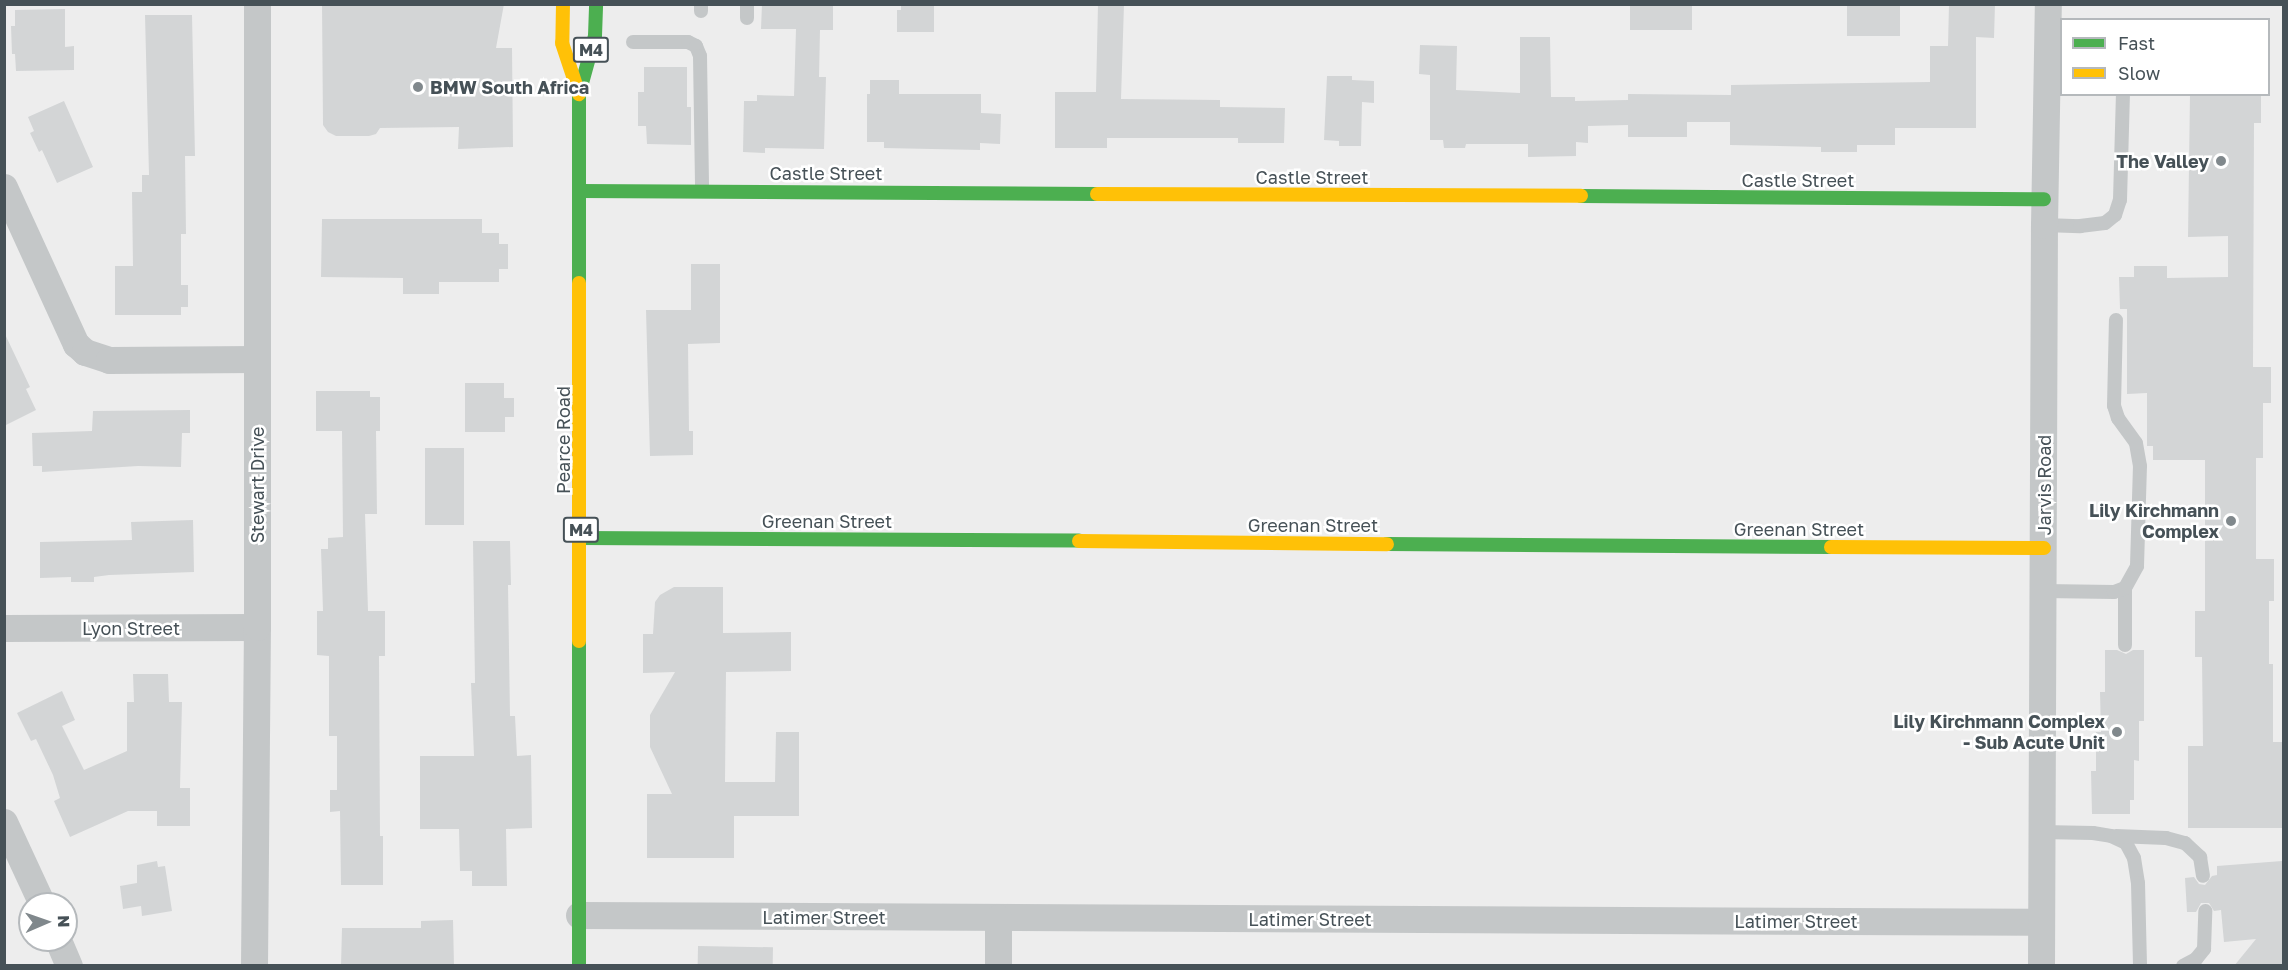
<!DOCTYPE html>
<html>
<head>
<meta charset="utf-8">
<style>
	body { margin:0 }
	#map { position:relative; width:2288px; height:970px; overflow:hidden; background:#ededed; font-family:"Golos Text",sans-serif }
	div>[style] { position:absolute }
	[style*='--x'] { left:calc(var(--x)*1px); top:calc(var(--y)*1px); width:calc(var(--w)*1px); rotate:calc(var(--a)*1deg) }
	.building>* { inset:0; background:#d3d5d6; transform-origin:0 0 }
	.lane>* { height:14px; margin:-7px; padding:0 7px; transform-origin:7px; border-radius:7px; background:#c4c7c8 }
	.street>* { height:27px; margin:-13.5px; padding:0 13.5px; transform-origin:13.5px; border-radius:13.5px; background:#c4c7c8 }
	.fast>* { height:14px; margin:-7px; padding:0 7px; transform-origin:7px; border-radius:7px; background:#4caf50 }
	.slow>* { height:14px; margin:-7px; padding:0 7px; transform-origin:7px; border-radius:7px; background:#ffc107 }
	.dots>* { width:16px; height:16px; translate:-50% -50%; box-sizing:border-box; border:3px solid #fff; border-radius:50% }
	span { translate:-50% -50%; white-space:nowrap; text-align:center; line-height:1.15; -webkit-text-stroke:5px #fff; paint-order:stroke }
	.shield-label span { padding:2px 4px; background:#fff; border:2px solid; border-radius:4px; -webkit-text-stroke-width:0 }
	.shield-label { font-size:16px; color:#465157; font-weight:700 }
	.poi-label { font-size:18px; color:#465157; font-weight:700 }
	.left { translate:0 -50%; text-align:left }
	.right { translate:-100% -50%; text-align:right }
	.street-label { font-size:18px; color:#465157 }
	.frame { position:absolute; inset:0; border:6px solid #465157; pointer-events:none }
	.legend { position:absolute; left:2060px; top:18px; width:210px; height:78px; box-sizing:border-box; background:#fff; border:2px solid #b5b9bc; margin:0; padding:8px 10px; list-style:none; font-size:18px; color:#465157 }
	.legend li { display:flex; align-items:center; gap:12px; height:30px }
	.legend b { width:30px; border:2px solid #b5b9bc }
	.north { position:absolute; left:18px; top:892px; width:60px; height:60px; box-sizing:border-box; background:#fff; border:2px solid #b5b9bc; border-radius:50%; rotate:88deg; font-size:16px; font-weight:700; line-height:24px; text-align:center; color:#465157 }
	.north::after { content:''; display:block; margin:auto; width:21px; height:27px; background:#80888c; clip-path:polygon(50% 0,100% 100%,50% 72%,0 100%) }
</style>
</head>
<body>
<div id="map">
	<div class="building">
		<div style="clip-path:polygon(322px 4px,504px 4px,496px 48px,512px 48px,513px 147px,458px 149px,459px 127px,380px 128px,376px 134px,369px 136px,336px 136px,328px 132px,323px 125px)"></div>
		<div style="clip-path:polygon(762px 4px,833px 6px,833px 30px,820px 30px,819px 77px,826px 77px,824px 149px,765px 148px,765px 153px,743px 152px,744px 101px,757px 101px,757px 95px,794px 96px,796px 29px,761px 29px)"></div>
		<div style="clip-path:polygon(901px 4px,934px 4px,934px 32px,897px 32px,897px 10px,901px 10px)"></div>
		<div style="clip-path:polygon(1098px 4px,1124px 4px,1121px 99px,1220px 100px,1220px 107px,1285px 108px,1284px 143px,1238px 143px,1238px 138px,1107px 138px,1107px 148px,1055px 148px,1055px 92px,1096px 92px)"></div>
		<div style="left:1630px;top:4px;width:62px;height:26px"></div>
		<div style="left:1847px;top:4px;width:53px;height:32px"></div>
		<div style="clip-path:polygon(1949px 4px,1995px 4px,1994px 38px,1976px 37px,1976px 128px,1895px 128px,1895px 145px,1857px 145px,1857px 152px,1821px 152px,1821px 147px,1730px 145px,1730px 122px,1687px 122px,1687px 137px,1628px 137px,1628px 125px,1588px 126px,1588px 143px,1576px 142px,1576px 156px,1528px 157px,1528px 144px,1466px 144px,1465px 148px,1444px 148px,1443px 140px,1430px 140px,1430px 75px,1419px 74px,1420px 45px,1457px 46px,1456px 90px,1520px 93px,1520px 37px,1550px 37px,1551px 97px,1575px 97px,1575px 101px,1628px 100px,1628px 94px,1731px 95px,1731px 85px,1930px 82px,1930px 46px,1948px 46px)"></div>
		<div style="clip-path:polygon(65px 9px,65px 47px,74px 46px,74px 70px,16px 71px,15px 54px,12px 54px,11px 26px,15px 26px,15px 10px)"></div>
		<div style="clip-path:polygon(145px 15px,192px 15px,195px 156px,185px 156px,186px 234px,181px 234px,181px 285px,188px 285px,188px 307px,181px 307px,181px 315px,115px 315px,115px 266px,133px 266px,132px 192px,142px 192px,142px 175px,149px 175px)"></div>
		<div style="clip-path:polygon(644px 67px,687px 67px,687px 107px,691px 107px,691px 145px,647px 144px,646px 126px,638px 126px,638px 92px,644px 92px)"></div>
		<div style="clip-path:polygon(1327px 76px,1352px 76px,1352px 80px,1374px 81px,1374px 103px,1362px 102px,1361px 146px,1339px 146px,1339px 141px,1324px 140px)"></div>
		<div style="clip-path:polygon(870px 80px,899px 80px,899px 94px,981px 94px,981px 113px,1001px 114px,1000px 144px,980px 143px,980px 150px,884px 148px,884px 142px,867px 142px,867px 94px,870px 94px)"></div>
		<div style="clip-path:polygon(2190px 94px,2261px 94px,2261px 123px,2254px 123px,2253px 367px,2271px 367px,2271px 403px,2263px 403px,2263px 458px,2256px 458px,2256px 559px,2274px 559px,2274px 601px,2269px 601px,2269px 664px,2273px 664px,2273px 742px,2283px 742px,2283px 828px,2188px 828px,2188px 746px,2203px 746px,2202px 657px,2195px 657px,2195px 611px,2205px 611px,2205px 460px,2153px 460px,2153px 446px,2147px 446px,2147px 393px,2127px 394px,2127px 309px,2120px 309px,2119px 277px,2134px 277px,2134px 266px,2167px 266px,2167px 278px,2228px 277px,2228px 236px,2188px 237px)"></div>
		<div style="clip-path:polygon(64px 101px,93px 167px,57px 183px,42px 150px,39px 152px,30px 133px,34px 131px,28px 117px)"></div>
		<div style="clip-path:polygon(322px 219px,482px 219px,482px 233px,499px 233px,499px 244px,508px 244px,508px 269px,499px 269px,499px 282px,439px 282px,439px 294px,403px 294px,403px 278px,321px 277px)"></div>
		<div style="clip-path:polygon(691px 264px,720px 264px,720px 343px,688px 344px,689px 431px,693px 431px,693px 455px,650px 456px,646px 310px,691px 310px)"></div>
		<div style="clip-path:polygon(4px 332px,30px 387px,26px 389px,36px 410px,4px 426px)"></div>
		<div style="clip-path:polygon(465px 383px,504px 383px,504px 398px,514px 398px,514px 417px,505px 417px,505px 432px,465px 432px)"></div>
		<div style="clip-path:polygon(316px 391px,370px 391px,370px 397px,380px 397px,380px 431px,376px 431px,377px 514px,365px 514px,368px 611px,385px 611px,385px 656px,379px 656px,380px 836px,383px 836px,383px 885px,341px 885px,340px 811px,330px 812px,330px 790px,337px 790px,337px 736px,329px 736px,329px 656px,317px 655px,317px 611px,323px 611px,321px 549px,328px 549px,328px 538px,343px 537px,342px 431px,316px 431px)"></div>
		<div style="clip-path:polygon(190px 410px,190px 433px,182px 433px,181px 467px,138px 466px,42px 472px,42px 466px,33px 466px,32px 433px,92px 431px,93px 411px)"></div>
		<div style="left:464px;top:448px;width:77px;height:39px;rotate:90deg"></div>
		<div style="clip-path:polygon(193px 520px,194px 572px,109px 575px,94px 577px,94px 582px,71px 582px,71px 577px,40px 578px,40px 542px,132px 540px,131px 522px)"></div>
		<div style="clip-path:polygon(473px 541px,510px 541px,511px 585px,508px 585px,510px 716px,515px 716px,517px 756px,531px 755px,532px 828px,506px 829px,507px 886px,472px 886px,472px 871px,460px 871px,459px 829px,420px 829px,420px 756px,474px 756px,471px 683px,475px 683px)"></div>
		<div style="clip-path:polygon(674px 587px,723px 587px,723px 633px,791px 632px,791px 671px,726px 672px,725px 782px,775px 782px,776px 732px,799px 732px,799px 816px,734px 816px,734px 858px,647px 858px,647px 794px,672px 794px,650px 747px,650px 715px,675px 672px,643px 673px,643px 634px,653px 634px,655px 602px,660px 595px)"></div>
		<div style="clip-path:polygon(2105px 650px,2117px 650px,2126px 654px,2133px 650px,2144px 650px,2144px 721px,2139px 721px,2139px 761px,2134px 760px,2134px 800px,2130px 800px,2130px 814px,2092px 814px,2091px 771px,2096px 771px,2096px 732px,2101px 732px,2100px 692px,2105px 692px)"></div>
		<div style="clip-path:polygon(133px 674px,168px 674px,169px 702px,182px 702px,180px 788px,190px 788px,190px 826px,157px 826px,157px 811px,128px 811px,70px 837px,54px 801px,60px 798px,53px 775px,36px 739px,31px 741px,17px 713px,62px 691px,75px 720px,62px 726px,84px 770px,127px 751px,127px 702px,134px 702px)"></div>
		<div style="clip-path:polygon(157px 861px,158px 867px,165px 866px,172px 911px,142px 916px,141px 906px,123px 909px,120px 886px,137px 883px,137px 865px)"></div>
		<div style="clip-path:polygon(2282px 861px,2283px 966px,2234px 966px,2256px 939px,2224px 942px,2221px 910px,2214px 911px,2209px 903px,2201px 903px,2196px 912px,2187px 912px,2185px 878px,2194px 877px,2199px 884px,2205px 885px,2212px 876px,2217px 875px,2217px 866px)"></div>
		<div style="clip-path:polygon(453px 920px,454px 966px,341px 966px,342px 928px,421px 928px,421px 921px)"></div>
		<div style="left:698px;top:946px;width:75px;height:20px;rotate:1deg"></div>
	</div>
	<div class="lane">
		<div style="--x:701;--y:4;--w:7;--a:90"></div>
		<div style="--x:747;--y:18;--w:14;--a:-90"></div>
		<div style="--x:633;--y:42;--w:55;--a:0"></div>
		<div style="--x:688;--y:42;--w:9;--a:27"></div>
		<div style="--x:696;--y:46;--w:11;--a:68"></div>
		<div style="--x:700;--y:56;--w:134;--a:89.1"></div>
		<div style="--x:2044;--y:225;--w:36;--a:2"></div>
		<div style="--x:2080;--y:226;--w:25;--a:-7"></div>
		<div style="--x:2105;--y:223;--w:13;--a:-39"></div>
		<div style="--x:2115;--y:215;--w:16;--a:-72"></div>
		<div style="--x:2120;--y:200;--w:106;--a:-88.4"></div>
		<div style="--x:2125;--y:588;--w:57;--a:90"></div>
		<div style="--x:2044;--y:591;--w:70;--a:0.8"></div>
		<div style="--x:2114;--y:592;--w:12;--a:-20"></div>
		<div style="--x:2125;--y:588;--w:25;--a:-61"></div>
		<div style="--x:2137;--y:566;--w:100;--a:-88.3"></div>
		<div style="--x:2140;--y:466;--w:23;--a:-100"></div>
		<div style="--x:2136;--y:443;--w:31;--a:-126"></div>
		<div style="--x:2118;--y:418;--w:13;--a:-108"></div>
		<div style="--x:2114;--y:406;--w:86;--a:-88.7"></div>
		<div style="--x:2042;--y:832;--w:51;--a:1.1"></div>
		<div style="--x:2093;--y:833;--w:18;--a:9"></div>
		<div style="--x:2111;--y:836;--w:17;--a:25"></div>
		<div style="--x:2126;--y:843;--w:17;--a:62"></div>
		<div style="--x:2134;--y:858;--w:25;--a:81"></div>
		<div style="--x:2138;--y:883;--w:83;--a:88.6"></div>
		<div style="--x:2116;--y:836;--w:50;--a:2.3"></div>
		<div style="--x:2166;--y:838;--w:20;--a:15"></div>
		<div style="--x:2185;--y:843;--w:21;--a:43"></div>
		<div style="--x:2200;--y:857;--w:19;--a:81"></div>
		<div style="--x:2183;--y:966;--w:15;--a:-28"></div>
		<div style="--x:2196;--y:959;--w:13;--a:-51"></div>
		<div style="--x:2204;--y:949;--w:38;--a:-88"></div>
	</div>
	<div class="street">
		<div style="--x:4;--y:187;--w:173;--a:65.4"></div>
		<div style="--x:76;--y:344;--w:12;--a:42"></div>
		<div style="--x:85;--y:352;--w:25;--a:18"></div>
		<div style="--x:109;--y:360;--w:148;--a:-0.4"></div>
		<div style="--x:4;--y:628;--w:253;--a:-0.2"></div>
		<div style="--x:4;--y:822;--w:90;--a:65.1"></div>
		<div style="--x:579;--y:915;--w:1462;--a:0.27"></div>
		<div style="--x:58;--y:940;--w:28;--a:67"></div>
		<div style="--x:254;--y:966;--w:339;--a:-89.5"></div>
		<div style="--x:257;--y:627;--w:623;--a:-90"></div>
		<div style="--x:998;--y:966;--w:48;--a:-90"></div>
		<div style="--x:2041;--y:966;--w:741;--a:-89.77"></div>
		<div style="--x:2044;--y:225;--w:221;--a:-89"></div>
	</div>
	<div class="fast">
		<div style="--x:580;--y:191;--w:517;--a:0.33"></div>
		<div style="--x:1581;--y:196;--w:463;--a:0.4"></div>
		<div style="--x:579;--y:283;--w:189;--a:-90"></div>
		<div style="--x:579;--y:94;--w:60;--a:-74.6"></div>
		<div style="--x:595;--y:36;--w:32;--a:-88"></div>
		<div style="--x:581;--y:538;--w:498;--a:0.3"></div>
		<div style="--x:1387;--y:544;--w:444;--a:0.4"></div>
		<div style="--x:579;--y:641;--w:325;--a:90"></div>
	</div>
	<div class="slow">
		<div style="--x:563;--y:4;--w:39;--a:91"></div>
		<div style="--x:562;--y:43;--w:54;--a:71.6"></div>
		<div style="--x:1097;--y:194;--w:484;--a:0.2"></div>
		<div style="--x:579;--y:283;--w:358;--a:90"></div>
		<div style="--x:1079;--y:541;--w:308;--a:0.6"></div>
		<div style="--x:1831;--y:547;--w:213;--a:0.3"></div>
	</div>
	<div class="dots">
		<div style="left:418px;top:87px;background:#80888c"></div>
		<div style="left:2221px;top:161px;background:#80888c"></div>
		<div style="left:2231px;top:521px;background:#80888c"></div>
		<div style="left:2117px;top:732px;background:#80888c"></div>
	</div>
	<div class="shield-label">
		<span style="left:591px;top:50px">M4</span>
		<span style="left:581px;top:530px">M4</span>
	</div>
	<div class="poi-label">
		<span class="left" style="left:430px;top:87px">BMW South Africa</span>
		<span class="right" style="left:2209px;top:161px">The Valley</span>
		<span class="right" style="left:2219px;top:521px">Lily Kirchmann<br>Complex</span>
		<span class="right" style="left:2105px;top:732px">Lily Kirchmann Complex<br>- Sub Acute Unit</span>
	</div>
	<div class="street-label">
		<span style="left:826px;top:173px">Castle Street</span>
		<span style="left:1312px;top:177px">Castle Street</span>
		<span style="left:1798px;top:180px">Castle Street</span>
		<span style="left:563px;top:440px;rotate:-90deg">Pearce Road</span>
		<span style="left:257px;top:485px;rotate:-90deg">Stewart Drive</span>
		<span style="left:2044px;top:485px;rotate:-90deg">Jarvis Road</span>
		<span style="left:827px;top:521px">Greenan Street</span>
		<span style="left:1313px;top:525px">Greenan Street</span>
		<span style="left:1799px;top:529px">Greenan Street</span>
		<span style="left:131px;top:628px">Lyon Street</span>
		<span style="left:824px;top:917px">Latimer Street</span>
		<span style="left:1310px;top:919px">Latimer Street</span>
		<span style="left:1796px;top:921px">Latimer Street</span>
	</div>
	<div class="frame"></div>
	<ul class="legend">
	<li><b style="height:8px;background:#4caf50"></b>Fast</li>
	<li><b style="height:8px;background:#ffc107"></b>Slow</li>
	</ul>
	<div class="north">N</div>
</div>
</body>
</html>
